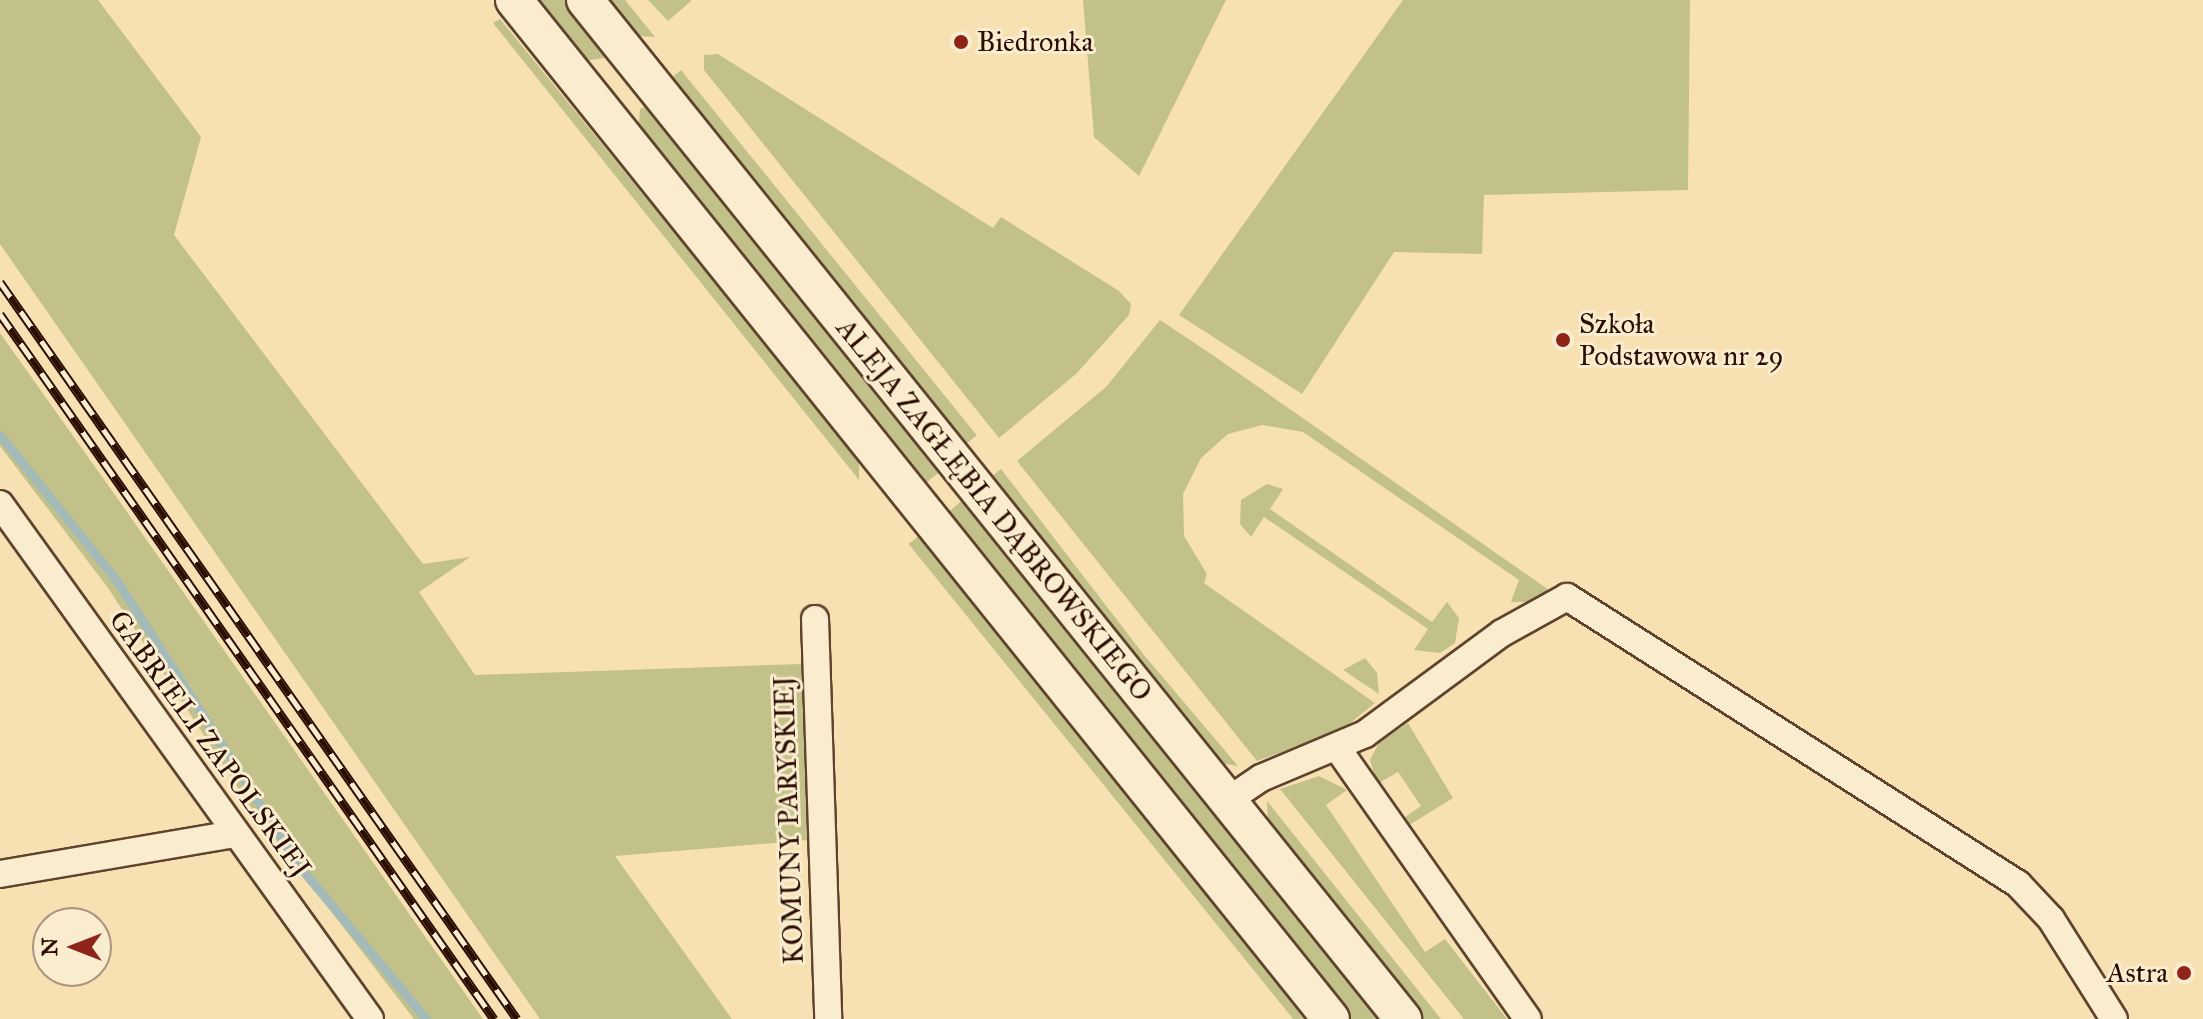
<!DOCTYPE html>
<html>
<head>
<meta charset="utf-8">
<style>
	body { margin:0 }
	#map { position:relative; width:2203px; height:1019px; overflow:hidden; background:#f7e1b3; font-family:"IM FELL Great Primer",serif }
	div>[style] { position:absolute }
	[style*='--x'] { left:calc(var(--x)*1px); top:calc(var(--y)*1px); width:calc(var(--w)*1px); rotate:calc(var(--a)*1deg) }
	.green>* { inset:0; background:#c2c189; transform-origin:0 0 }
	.stream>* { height:9px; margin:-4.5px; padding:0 4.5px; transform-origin:4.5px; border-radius:4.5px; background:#a4bab9 }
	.roads { filter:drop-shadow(2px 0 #5f432d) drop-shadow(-2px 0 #5f432d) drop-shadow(0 2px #5f432d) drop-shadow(0 -2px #5f432d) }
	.street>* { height:26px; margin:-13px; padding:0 13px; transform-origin:13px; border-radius:13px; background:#faecce }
	.secondary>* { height:36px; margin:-18px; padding:0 18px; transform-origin:18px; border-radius:18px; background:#faecce }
	.rail>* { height:9px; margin-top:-4.5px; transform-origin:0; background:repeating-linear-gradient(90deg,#faecce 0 18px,#2c0e00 0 36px); box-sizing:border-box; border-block:2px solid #2c0e00 }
	.dots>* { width:22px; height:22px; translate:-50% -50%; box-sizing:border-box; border:4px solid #faecce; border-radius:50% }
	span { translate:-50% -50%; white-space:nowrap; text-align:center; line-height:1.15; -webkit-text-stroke:6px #faecce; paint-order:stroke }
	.poi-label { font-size:28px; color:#2c0e00 }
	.left { translate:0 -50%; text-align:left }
	.right { translate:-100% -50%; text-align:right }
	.street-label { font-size:28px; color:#2c0e00 }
	.north { position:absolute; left:32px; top:907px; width:80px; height:80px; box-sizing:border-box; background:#faecce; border:2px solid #a8937c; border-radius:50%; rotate:270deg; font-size:22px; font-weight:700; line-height:32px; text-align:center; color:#2c0e00 }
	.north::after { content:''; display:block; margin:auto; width:28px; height:36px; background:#8f2418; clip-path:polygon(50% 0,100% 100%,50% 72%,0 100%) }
</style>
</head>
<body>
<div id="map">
	<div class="green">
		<div style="clip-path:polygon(0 0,98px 0,201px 137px,174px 235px,423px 564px,470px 557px,419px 592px,475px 675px,802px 664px,809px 840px,615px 856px,732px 1019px,540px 1019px,0 244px)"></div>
		<div style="clip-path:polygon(532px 0,566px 0,605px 58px,584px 61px)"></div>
		<div style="clip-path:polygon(605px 0,625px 0,655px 37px,636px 36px)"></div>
		<div style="clip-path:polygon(648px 0,691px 0,691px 1px,668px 21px)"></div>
		<div style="clip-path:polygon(1083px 0,1226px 0,1139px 176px,1094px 137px)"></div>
		<div style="clip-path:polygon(1403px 0,1690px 0,1688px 190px,1484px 195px,1482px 254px,1394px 252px,1302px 394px,1179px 315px)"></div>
		<div style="clip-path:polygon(500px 19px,859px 459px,859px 480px,493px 23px)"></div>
		<div style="clip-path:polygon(718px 54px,993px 228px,1001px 217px,1119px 291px,1131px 304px,1129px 315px,1076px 374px,999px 438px,704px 70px,704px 55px)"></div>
		<div style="left:681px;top:70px;width:470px;height:25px;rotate:51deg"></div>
		<div style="clip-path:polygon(649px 105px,942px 470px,922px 486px,662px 161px,639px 123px,640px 109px)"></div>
		<div style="clip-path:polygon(1160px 320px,1211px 354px,1549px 590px,1529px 602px,1511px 602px,1519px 580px,1303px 432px,1262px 425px,1228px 434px,1201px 458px,1183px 494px,1184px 536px,1207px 574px,1204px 583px,1375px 703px,1342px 730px,1257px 761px,1017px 461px,1106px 387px)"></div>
		<div style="clip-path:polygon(0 333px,120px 502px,483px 1019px,414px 1019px,250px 806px,108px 588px,0 446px)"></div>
		<div style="clip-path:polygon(1001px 469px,1144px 655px,1238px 766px,1218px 763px,989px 479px)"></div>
		<div style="clip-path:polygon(1267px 484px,1283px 489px,1270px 509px,1432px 622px,1447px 602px,1459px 618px,1455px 643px,1440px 653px,1414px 650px,1428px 629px,1264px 517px,1251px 537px,1240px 524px,1241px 500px)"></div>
		<div style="clip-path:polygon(965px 498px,1384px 1019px,1350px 1019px,1258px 905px,945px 515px)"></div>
		<div style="left:921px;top:534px;width:622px;height:16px;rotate:51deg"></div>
		<div style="clip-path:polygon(1365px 658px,1377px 673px,1379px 694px,1343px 670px)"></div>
		<div style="clip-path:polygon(1408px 723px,1453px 798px,1406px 827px,1401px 820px,1421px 806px,1398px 772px,1377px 784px,1370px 760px,1379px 743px)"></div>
		<div style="clip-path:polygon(1319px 776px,1347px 790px,1326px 805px,1425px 952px,1445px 939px,1507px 1019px,1464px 1019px,1280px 789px)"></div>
		<div style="clip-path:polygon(1267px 801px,1441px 1019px,1423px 1019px,1268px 826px)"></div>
	</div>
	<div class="stream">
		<div style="--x:0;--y:435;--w:187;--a:51.3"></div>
		<div style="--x:117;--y:581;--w:338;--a:57.4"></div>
		<div style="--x:299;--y:866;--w:199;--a:50.3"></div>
	</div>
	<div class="roads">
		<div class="street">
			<div style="--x:0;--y:504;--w:634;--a:54.3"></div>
			<div style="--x:815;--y:619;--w:400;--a:88.1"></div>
			<div style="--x:1338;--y:749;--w:330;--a:54.9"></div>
			<div style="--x:1227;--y:801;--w:41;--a:-34.1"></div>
			<div style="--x:1261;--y:778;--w:113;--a:-22.9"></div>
			<div style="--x:1365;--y:734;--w:170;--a:-36.4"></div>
			<div style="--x:1502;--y:633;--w:74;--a:-29"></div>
			<div style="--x:1567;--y:597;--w:535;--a:32.47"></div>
			<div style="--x:2018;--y:884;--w:48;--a:46.7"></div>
			<div style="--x:2051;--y:919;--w:118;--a:57.8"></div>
			<div style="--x:0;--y:874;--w:237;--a:-9.7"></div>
		</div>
		<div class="secondary">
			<div style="--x:514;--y:0;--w:1306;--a:51.28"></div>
			<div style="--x:585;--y:0;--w:1307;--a:51.24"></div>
		</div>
	</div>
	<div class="rail">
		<div style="--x:0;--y:282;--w:900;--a:54.95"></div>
		<div style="--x:0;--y:314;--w:861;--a:54.98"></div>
	</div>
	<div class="dots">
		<div style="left:961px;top:42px;background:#8f2418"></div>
		<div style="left:1563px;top:340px;background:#8f2418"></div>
		<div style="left:2184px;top:973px;background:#8f2418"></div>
	</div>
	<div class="poi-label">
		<span class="left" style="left:977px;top:42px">Biedronka</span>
		<span class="left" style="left:1579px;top:340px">Szkoła<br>Podstawowa nr 29</span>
		<span class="right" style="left:2168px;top:973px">Astra</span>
	</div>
	<div class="street-label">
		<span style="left:994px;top:510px;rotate:51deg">ALEJA ZAGŁĘBIA DĄBROWSKIEGO</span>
		<span style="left:210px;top:744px;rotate:54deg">GABRIELI ZAPOLSKIEJ</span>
		<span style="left:789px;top:820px;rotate:-92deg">KOMUNY PARYSKIEJ</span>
	</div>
	<div class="north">N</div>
</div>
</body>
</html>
